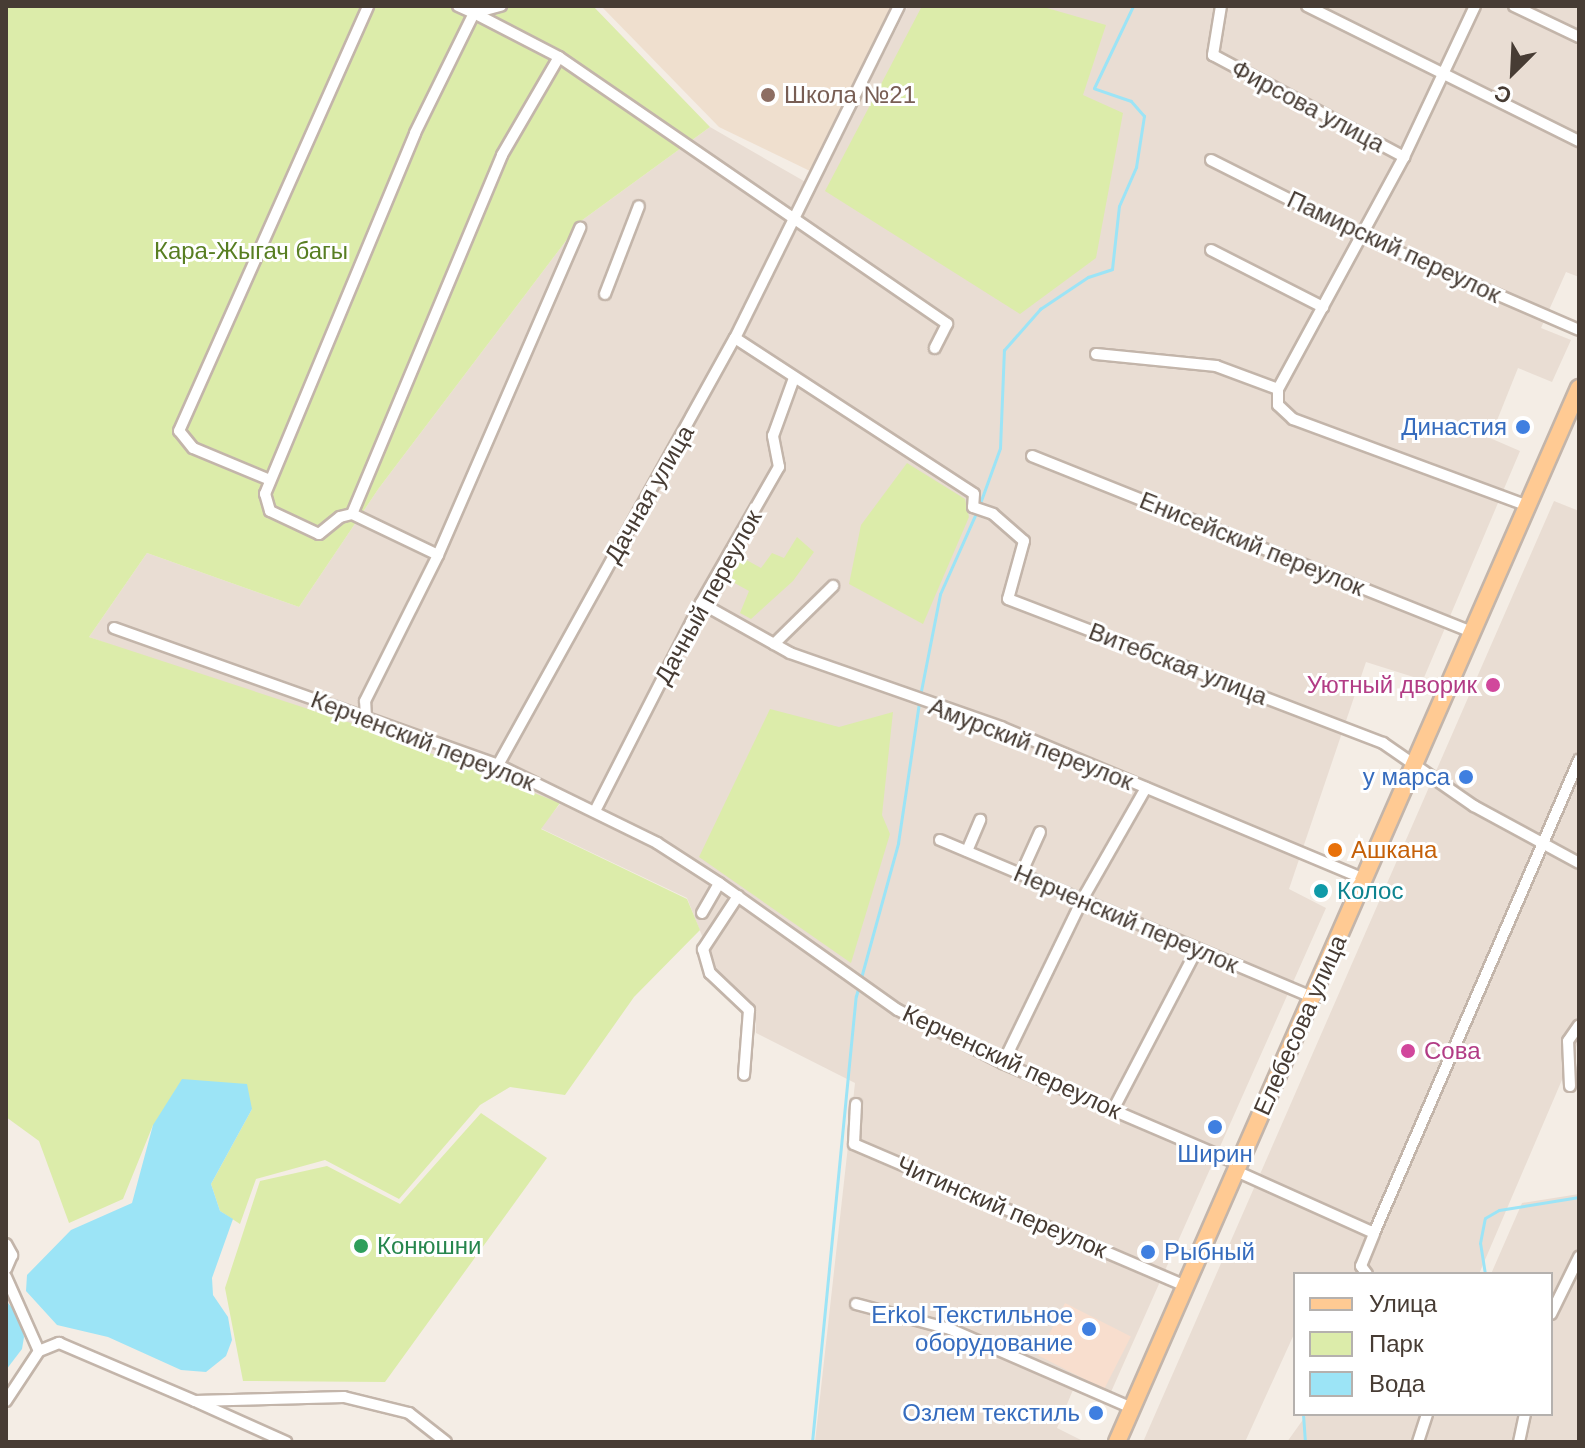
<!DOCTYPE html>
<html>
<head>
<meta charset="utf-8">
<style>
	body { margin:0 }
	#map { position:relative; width:1585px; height:1448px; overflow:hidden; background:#f4ede5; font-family:Helvetica,sans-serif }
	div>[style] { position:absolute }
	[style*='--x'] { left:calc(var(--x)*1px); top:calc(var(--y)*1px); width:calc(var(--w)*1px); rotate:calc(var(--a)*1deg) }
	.residential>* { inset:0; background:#e9ddd3 }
	.commercial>* { inset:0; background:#f8dece; transform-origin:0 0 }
	.education>* { inset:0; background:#efdfce }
	.green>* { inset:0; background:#dcecaa }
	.water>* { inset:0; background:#9ce4f6 }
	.stream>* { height:3px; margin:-1.5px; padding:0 1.5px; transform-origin:1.5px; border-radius:1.5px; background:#9ce4f6 }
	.roads { filter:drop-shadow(2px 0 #c3b5aa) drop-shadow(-2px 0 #c3b5aa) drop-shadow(0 2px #c3b5aa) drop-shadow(0 -2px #c3b5aa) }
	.street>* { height:10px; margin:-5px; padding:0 5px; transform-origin:5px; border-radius:5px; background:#fff }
	.primary>* { height:16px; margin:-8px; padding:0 8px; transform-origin:8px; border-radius:8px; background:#ffca93 }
	.dots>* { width:22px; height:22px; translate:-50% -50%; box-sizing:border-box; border:4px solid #fff; border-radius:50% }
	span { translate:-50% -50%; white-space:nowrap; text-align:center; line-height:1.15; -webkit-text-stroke:6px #fff; paint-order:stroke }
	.education-label { font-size:24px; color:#785e54 }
	.left { translate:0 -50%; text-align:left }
	.street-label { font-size:24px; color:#473c34 }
	.park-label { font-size:24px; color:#587e22 }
	.shop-label { font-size:24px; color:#366cbe }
	.right { translate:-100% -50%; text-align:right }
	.hotel-label { font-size:24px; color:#b23c85 }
	.food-label { font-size:24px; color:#c56008 }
	.culture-label { font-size:24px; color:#0d838f }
	.leisure-label { font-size:24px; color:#27864d }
	.frame { position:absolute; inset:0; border:8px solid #473c34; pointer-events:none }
	.legend { position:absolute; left:1293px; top:1272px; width:260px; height:144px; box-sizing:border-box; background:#fff; border:2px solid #b5b1ae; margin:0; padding:10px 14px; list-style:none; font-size:24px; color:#473c34 }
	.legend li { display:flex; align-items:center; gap:16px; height:40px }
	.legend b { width:40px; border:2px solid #b5b1ae }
	.north { position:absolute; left:1473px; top:32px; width:80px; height:80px; -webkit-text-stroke:6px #fff; paint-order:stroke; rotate:204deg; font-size:22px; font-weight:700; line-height:32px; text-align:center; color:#473c34 }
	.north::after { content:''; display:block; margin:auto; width:28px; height:36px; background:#473c34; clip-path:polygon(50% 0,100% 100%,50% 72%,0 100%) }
</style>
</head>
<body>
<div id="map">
	<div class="residential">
		<div style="clip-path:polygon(908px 6px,1579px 6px,1579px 277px,1566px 272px,1541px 328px,1571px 340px,1552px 382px,1518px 368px,1490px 438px,1520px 451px,1423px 680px,1366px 662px,1289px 889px,1326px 908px,1111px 1392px,1078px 1378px,1057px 1428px,1085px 1442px,815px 1442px,855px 1083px,756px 1033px,755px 1005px,716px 971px,687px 898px,540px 828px,560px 804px,89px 637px,147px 553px,299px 607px,379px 488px,581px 221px,710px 127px,816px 188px)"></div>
		<div style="clip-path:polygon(1554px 501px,1579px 511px,1579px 1040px,1479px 1274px,1295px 1274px,1295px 1332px,1245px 1442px,1143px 1442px)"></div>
		<div style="clip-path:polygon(1579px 1194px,1579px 1442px,1287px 1442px,1307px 1414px,1551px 1414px,1551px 1274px,1491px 1274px,1522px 1203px)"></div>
	</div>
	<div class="commercial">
		<div style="left:1065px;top:1303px;width:74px;height:59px;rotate:27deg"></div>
	</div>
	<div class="education">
		<div style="clip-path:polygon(601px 6px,894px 6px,810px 171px,719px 127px)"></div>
	</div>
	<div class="green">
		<div style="clip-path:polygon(6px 6px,593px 6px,710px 127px,581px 221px,379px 488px,299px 607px,147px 553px,89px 637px,354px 724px,560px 803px,541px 829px,687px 899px,700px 930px,634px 997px,565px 1095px,510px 1087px,480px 1105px,399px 1199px,325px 1160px,256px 1179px,240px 1224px,220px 1211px,211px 1184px,252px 1109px,153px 1125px,123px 1199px,69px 1223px,39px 1141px,6px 1117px)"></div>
		<div style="clip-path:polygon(922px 6px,1040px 6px,1106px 25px,1083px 95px,1123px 113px,1096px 258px,1020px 314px,825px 191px)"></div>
		<div style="clip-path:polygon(907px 463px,965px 499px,969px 517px,923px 624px,849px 584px,861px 525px)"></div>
		<div style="clip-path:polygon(797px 537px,814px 552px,793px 581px,751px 619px,740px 613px,749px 591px,729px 580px,741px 557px,761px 568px,772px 553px,784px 558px)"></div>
		<div style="clip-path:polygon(770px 709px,839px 727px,893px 712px,882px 815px,890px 834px,851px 963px,699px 857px)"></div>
		<div style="clip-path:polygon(481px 1113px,547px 1158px,385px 1382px,243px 1381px,225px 1288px,260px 1181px,327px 1166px,400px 1204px)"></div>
	</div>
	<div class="water">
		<div style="clip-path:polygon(182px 1079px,247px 1084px,252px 1109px,211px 1184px,220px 1211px,233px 1219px,212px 1278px,213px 1295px,228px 1317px,232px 1340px,226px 1356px,206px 1372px,181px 1370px,108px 1337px,57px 1325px,26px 1291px,27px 1275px,71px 1230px,132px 1203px,153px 1125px)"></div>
		<div style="clip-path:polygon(6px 1301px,19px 1315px,24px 1337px,22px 1349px,6px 1370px)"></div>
	</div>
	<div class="stream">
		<div style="--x:979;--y:506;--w:62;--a:-70.1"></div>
		<div style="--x:1000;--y:448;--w:98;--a:-87.7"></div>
		<div style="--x:1004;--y:350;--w:55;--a:-48.7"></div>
		<div style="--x:1040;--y:309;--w:58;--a:-33.7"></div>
		<div style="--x:1088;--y:277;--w:25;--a:-18"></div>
		<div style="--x:1112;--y:269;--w:63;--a:-83.7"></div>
		<div style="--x:1119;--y:206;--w:43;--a:-66.4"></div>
		<div style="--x:1136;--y:167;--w:52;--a:-81.1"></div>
		<div style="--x:1144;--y:116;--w:20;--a:-131"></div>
		<div style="--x:1131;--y:101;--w:39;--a:-161"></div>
		<div style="--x:1094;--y:88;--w:91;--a:-64.6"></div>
		<div style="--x:920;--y:696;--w:104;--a:-78.9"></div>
		<div style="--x:940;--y:594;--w:89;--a:-66"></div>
		<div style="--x:1485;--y:1274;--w:31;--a:-99"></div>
		<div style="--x:1480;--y:1243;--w:25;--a:-79"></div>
		<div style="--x:1485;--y:1218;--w:16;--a:-30"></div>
		<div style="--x:1499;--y:1210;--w:81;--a:-9.2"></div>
		<div style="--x:1303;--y:1414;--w:28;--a:86"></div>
		<div style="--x:812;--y:1442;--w:448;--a:-84.4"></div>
		<div style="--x:856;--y:996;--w:159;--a:-74.6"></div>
		<div style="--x:898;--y:843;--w:142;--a:-81.5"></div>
	</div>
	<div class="roads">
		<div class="street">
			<div style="--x:458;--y:6;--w:17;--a:24"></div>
			<div style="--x:474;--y:13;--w:28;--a:-15"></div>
			<div style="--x:1221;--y:6;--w:50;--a:99.3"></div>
			<div style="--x:1213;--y:55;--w:217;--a:28.1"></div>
			<div style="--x:1307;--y:6;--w:304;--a:26.4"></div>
			<div style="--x:1475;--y:6;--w:167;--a:115.2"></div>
			<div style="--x:1404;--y:157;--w:264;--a:118.5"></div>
			<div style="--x:1278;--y:389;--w:16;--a:90"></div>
			<div style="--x:1278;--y:405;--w:21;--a:43"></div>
			<div style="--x:1293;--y:419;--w:251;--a:20.3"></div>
			<div style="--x:1514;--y:6;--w:72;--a:25.5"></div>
			<div style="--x:1211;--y:160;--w:169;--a:26.7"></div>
			<div style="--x:1362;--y:236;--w:236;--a:23.4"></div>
			<div style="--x:1211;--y:250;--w:126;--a:27"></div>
			<div style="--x:605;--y:294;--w:94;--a:-68.9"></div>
			<div style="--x:735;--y:338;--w:285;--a:33.1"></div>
			<div style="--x:974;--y:494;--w:13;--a:94"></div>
			<div style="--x:973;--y:507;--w:21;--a:19"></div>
			<div style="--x:993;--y:514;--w:41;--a:41.1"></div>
			<div style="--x:1024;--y:541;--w:60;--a:105.4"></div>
			<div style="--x:1008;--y:599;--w:402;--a:21"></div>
			<div style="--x:1383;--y:743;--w:111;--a:34.7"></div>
			<div style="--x:1474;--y:806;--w:119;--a:28.5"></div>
			<div style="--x:1096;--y:354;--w:121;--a:5.7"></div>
			<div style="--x:1216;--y:366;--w:66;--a:20.4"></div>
			<div style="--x:1032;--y:456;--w:474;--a:21.8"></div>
			<div style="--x:270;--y:480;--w:83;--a:-157.4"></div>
			<div style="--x:193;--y:448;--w:22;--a:-129"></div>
			<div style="--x:179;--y:431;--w:465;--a:-66"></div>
			<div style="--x:352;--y:514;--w:12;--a:166"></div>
			<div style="--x:340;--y:517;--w:27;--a:141"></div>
			<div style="--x:319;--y:534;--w:54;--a:-154.9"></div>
			<div style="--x:270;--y:511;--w:18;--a:-106"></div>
			<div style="--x:265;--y:494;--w:391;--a:-67.4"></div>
			<div style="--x:415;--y:133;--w:134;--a:-63.8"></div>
			<div style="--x:474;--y:13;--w:96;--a:27.4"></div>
			<div style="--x:438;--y:555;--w:95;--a:-154.5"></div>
			<div style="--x:352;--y:514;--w:389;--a:-67.3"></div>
			<div style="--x:502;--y:155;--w:113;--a:-59.8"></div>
			<div style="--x:559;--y:57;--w:471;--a:34.5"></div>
			<div style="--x:947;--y:324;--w:27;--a:117"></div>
			<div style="--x:701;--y:603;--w:102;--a:29.3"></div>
			<div style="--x:790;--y:653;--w:224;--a:19.3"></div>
			<div style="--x:1001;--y:727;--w:394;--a:22.7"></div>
			<div style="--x:114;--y:628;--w:408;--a:19.6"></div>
			<div style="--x:498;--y:765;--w:177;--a:26.1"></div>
			<div style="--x:657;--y:843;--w:74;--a:32.8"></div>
			<div style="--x:774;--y:644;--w:83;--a:-44.5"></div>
			<div style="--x:366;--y:718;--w:17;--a:-93"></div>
			<div style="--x:365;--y:701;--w:163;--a:-63.4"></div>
			<div style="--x:438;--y:555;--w:357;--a:-66.5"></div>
			<div style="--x:498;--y:765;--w:488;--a:-61"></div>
			<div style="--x:735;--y:338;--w:370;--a:-63.7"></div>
			<div style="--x:595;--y:811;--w:233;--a:-63"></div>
			<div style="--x:701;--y:603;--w:157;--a:-60.2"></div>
			<div style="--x:779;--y:467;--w:32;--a:-101"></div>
			<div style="--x:773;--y:436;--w:62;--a:-70.1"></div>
			<div style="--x:940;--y:840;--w:404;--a:22.9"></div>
			<div style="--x:967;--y:851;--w:34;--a:-67"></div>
			<div style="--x:1021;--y:874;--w:46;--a:-65.7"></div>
			<div style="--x:738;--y:896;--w:64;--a:123.4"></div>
			<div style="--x:703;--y:949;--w:25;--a:74"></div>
			<div style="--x:710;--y:973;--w:54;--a:43.5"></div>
			<div style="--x:749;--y:1010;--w:65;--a:94.4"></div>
			<div style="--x:702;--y:913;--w:34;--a:-60"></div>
			<div style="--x:719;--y:883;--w:219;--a:35.4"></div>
			<div style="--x:898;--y:1010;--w:118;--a:26.8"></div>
			<div style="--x:1003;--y:1063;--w:257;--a:23.2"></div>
			<div style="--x:1003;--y:1063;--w:181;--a:-64.1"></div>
			<div style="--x:1082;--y:900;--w:129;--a:-60.3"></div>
			<div style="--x:1570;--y:1086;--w:45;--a:-92.5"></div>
			<div style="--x:1568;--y:1041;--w:19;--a:-55"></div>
			<div style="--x:856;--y:1104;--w:40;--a:92.9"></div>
			<div style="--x:854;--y:1144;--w:361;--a:23.2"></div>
			<div style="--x:1113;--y:1110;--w:182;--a:-62.4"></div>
			<div style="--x:1236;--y:1171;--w:151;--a:24.2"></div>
			<div style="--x:6;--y:1244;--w:13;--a:61"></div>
			<div style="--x:12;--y:1255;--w:15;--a:113"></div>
			<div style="--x:1367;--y:1274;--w:10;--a:-127"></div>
			<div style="--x:1361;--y:1266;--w:35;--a:-68"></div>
			<div style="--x:1374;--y:1233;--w:516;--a:-66.57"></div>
			<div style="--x:6;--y:1277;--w:81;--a:66"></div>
			<div style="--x:856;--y:1304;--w:97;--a:14.9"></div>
			<div style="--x:950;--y:1329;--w:198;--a:23.5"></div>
			<div style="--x:1551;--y:1314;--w:64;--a:-63.8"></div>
			<div style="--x:6;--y:1401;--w:60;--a:-56.6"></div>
			<div style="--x:39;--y:1351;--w:22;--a:-22"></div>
			<div style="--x:59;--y:1343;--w:148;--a:23.1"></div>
			<div style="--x:195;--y:1401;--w:149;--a:-1.5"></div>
			<div style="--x:344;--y:1397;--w:67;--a:13.8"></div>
			<div style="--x:409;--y:1413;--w:47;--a:38.1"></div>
			<div style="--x:197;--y:1402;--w:98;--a:24.2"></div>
			<div style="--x:1418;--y:1442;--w:29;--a:-72"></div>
			<div style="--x:1519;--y:1442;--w:29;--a:-78"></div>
		</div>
		<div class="primary">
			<div style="--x:1117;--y:1442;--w:1151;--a:-66.33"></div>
		</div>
	</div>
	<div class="dots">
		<div style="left:768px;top:95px;background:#8d6e63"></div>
		<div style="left:1523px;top:427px;background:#3f7fe0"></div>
		<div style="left:1493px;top:685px;background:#d1479c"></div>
		<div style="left:1466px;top:777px;background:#3f7fe0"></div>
		<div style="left:1335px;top:850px;background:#e8710a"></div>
		<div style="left:1321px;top:891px;background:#0f9aa8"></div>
		<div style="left:1408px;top:1051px;background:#d1479c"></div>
		<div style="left:1215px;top:1127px;background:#3f7fe0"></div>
		<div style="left:361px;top:1246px;background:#2e9e5b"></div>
		<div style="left:1148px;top:1252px;background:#3f7fe0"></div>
		<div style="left:1089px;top:1329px;background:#3f7fe0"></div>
		<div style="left:1096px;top:1413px;background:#3f7fe0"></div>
	</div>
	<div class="education-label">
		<span class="left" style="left:784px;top:95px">Школа №21</span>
	</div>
	<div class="street-label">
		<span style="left:1308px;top:106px;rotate:28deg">Фирсова улица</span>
		<span style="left:1394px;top:247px;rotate:25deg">Памирский переулок</span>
		<span style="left:649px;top:494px;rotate:-60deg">Дачная улица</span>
		<span style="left:1252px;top:544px;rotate:22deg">Енисейский переулок</span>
		<span style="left:708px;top:597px;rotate:-61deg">Дачный переулок</span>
		<span style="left:1178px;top:664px;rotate:21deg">Витебская улица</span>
		<span style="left:423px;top:741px;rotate:21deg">Керченский переулок</span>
		<span style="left:1031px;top:744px;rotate:21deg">Амурский переулок</span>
		<span style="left:1126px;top:919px;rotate:23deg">Нерченский переулок</span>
		<span style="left:1300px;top:1025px;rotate:-66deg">Елебесова улица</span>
		<span style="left:1012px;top:1062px;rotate:25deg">Керченский переулок</span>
		<span style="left:1002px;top:1207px;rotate:23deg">Читинский переулок</span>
	</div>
	<div class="park-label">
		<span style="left:251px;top:251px">Кара-Жыгач багы</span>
	</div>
	<div class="shop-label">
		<span class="right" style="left:1507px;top:427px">Династия</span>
		<span class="right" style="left:1450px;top:777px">у марса</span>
		<span style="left:1215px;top:1154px">Ширин</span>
		<span class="left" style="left:1164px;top:1252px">Рыбный</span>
		<span class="right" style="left:1073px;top:1329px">Erkol Текстильное<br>оборудование</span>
		<span class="right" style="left:1080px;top:1413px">Озлем текстиль</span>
	</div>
	<div class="hotel-label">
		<span class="right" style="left:1477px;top:685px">Уютный дворик</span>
		<span class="left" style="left:1424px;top:1051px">Сова</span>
	</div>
	<div class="food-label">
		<span class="left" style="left:1351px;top:850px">Ашкана</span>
	</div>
	<div class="culture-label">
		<span class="left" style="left:1337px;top:891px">Колос</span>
	</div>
	<div class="leisure-label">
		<span class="left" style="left:377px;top:1246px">Конюшни</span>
	</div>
	<div class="frame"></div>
	<ul class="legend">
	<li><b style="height:10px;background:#ffca93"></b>Улица</li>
	<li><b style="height:22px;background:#dcecaa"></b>Парк</li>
	<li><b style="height:22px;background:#9ce4f6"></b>Вода</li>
	</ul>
	<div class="north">С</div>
</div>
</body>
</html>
